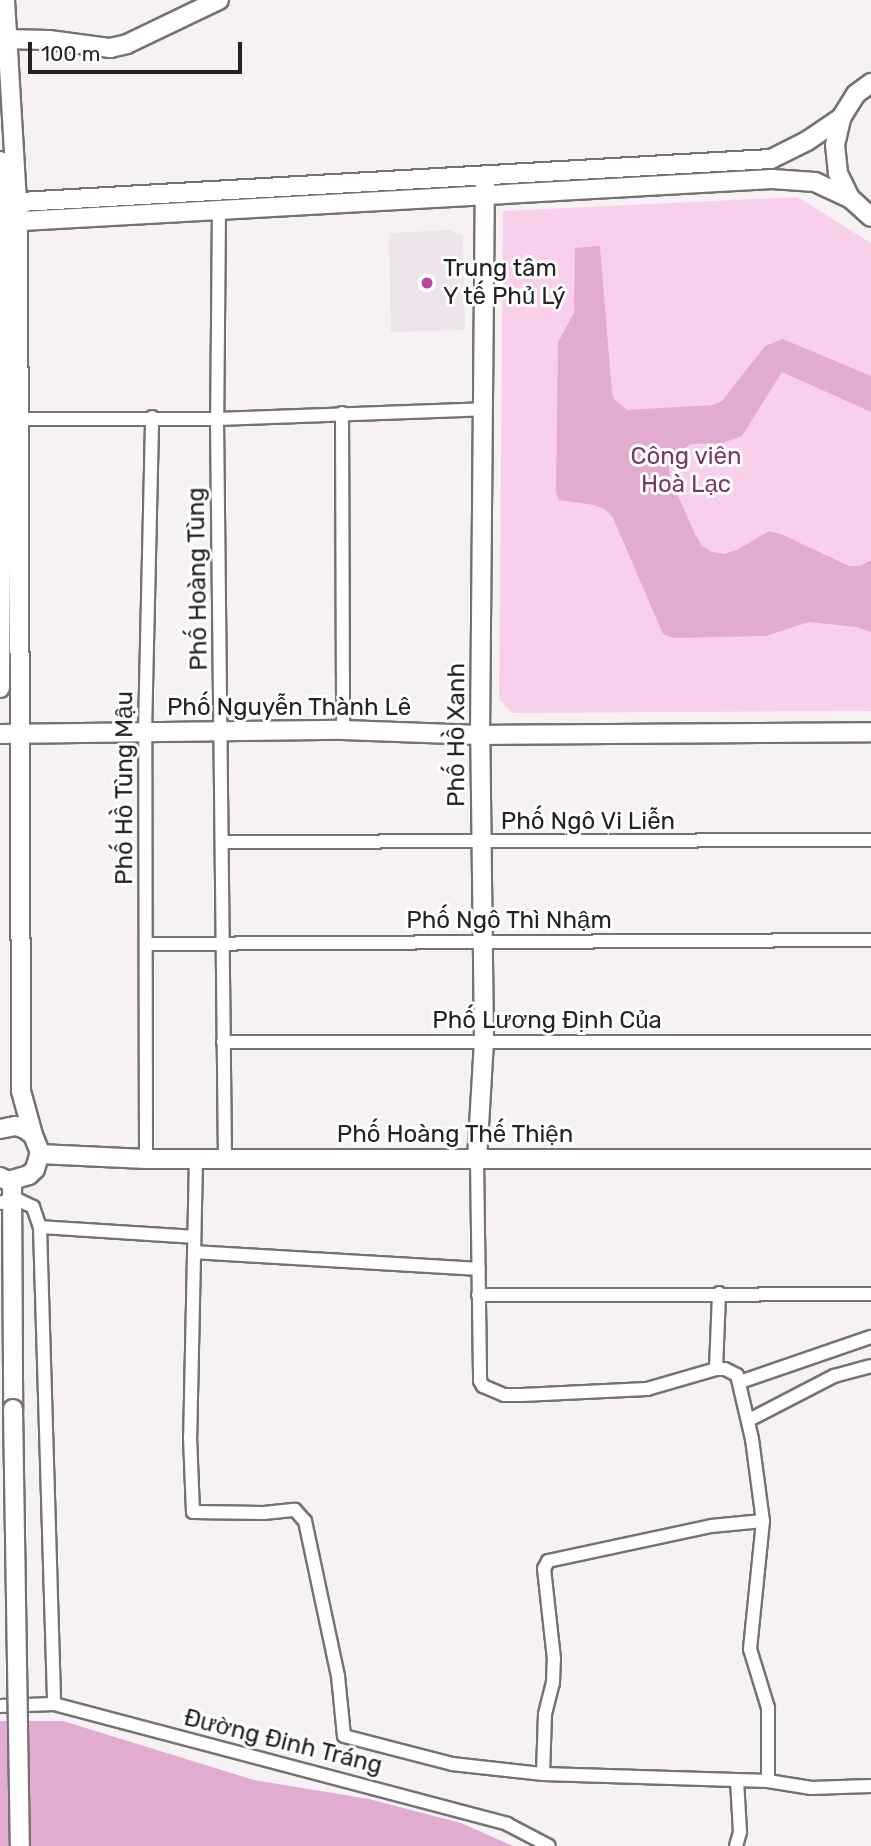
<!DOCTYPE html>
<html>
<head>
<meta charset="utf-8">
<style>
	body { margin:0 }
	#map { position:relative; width:871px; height:1846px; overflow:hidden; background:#f6f2f4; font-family:Rubik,sans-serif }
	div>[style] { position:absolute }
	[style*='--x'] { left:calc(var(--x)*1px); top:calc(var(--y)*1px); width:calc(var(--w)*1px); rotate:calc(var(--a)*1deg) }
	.built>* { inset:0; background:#eee3ea }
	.green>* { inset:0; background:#f9d0eb }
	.water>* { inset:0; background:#e2acd1 }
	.roads { filter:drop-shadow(2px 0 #767274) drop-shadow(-2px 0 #767274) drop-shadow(0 2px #767274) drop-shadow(0 -2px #767274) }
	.street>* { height:12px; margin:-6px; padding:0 6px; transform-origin:6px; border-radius:6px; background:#fff }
	.secondary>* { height:18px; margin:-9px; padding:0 9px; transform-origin:9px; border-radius:9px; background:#fff }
	.bridges { filter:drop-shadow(2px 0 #767274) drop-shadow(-2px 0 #767274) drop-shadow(0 2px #767274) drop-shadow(0 -2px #767274) }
	.secondary-bridge>* { height:18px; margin:-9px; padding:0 9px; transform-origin:9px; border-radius:9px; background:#fff }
	.dots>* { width:19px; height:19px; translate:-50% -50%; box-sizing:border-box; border:4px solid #fff; border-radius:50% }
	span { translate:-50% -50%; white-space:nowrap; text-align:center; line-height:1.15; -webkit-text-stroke:6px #fff; paint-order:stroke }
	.poi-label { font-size:24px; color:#242223 }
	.left { translate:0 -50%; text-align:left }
	.park-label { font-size:24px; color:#783767 }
	.street-label { font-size:24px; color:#242223 }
	.scale { position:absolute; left:28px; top:42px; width:214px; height:32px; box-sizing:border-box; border:4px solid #242223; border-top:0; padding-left:9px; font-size:21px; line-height:24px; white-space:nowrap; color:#242223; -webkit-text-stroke:5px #fff; paint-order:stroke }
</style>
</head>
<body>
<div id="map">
	<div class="built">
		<div style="clip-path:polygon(449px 230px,463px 235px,465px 330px,391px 332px,389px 233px)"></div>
	</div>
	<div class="green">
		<div style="clip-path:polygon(797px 197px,871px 243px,871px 711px,512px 713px,499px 699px,503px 211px)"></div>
	</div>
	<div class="water">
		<div style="clip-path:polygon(600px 246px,612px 393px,614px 399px,627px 410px,713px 405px,722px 401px,765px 346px,783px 339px,871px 376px,871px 412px,782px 372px,742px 436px,723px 443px,691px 444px,674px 455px,669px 466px,670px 478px,695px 534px,702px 546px,712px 552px,724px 554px,737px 550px,769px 531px,781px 534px,849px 566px,860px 566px,871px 560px,871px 632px,856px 627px,809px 622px,766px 636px,674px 638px,663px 634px,613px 518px,606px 510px,594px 505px,559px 500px,556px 492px,558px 342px,574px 313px,575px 248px)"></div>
		<div style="clip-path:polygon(0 1721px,63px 1721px,254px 1780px,369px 1799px,461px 1823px,513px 1846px,0 1846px)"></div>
	</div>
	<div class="roads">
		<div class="street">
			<div style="--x:219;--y:209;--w:210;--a:90.5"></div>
			<div style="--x:217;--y:419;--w:740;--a:89.38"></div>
			<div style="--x:342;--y:413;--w:317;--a:89.8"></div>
			<div style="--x:18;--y:419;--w:199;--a:0"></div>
			<div style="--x:217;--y:419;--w:267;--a:-2.1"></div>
			<div style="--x:222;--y:842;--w:649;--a:-0.18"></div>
			<div style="--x:147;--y:944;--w:724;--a:-0.32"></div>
			<div style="--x:223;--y:1042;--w:648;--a:0"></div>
			<div style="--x:146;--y:1159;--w:427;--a:-90.1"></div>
			<div style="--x:145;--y:732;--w:315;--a:-88.7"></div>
			<div style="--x:196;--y:1159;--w:278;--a:91.2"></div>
			<div style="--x:190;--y:1437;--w:75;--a:87.7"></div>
			<div style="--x:193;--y:1512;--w:71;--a:0.8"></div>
			<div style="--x:264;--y:1513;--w:31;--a:-6"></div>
			<div style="--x:295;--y:1510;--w:15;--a:48"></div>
			<div style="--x:305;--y:1521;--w:158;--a:78"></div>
			<div style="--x:338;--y:1676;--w:60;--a:84.3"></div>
			<div style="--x:344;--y:1736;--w:112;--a:14.5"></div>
			<div style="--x:452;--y:1764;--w:92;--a:6.3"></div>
			<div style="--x:543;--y:1774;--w:225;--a:1.8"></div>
			<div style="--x:768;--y:1781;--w:44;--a:9.2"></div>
			<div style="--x:811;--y:1788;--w:60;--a:-1.9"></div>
			<div style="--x:477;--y:1159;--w:222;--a:89.2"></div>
			<div style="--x:480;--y:1381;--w:6;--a:59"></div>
			<div style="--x:483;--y:1386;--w:23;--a:23"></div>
			<div style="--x:504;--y:1395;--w:18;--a:0"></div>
			<div style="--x:522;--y:1395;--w:125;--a:-2.7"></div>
			<div style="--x:647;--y:1389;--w:72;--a:-16.2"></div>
			<div style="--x:716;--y:1369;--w:9;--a:0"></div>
			<div style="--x:725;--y:1369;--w:13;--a:27"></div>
			<div style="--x:737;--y:1375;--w:66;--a:76.8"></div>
			<div style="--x:752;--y:1439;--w:83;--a:82.4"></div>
			<div style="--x:763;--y:1521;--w:129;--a:95.8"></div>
			<div style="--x:750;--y:1649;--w:62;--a:73"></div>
			<div style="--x:768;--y:1708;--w:73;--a:90"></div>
			<div style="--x:0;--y:1203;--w:15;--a:-20"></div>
			<div style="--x:14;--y:1198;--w:21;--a:25"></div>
			<div style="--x:33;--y:1207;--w:21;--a:71"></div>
			<div style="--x:40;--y:1227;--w:477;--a:88.3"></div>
			<div style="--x:40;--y:1227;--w:154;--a:3.7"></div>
			<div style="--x:194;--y:1252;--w:285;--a:3.4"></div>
			<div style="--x:478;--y:1295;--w:393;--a:-0.1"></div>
			<div style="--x:716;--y:1369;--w:76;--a:-87.7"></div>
			<div style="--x:740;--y:1382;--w:139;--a:-19"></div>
			<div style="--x:749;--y:1420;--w:96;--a:-27.4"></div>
			<div style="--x:834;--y:1376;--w:38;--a:-15"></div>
			<div style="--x:0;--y:1706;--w:54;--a:-2.1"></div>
			<div style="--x:54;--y:1704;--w:469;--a:14.8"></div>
			<div style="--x:507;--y:1824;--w:47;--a:27.6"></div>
			<div style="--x:543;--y:1774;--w:60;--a:-88.1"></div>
			<div style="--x:545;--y:1714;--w:32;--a:-76"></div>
			<div style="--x:553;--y:1683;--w:24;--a:-88"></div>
			<div style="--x:554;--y:1659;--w:91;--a:-96.3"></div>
			<div style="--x:544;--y:1569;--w:9;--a:-63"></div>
			<div style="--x:548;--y:1561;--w:167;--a:-12.1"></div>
			<div style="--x:711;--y:1526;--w:52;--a:-5.5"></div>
			<div style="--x:736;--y:1846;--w:15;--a:-74"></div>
			<div style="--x:740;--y:1832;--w:52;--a:-93.3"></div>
		</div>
		<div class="secondary">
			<div style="--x:5;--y:0;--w:221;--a:86.6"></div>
			<div style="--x:18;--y:221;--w:870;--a:89.8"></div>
			<div style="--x:21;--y:1091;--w:46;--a:74.7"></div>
			<div style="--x:0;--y:39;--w:49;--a:1.2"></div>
			<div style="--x:49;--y:40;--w:62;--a:7.5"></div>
			<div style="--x:110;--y:48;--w:17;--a:-13"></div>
			<div style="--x:127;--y:44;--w:102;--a:-25.6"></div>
			<div style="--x:0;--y:161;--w:61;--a:86.2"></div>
			<div style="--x:4;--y:222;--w:466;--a:90.5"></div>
			<div style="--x:850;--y:198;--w:28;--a:-116"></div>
			<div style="--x:838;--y:173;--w:28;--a:-96"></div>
			<div style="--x:835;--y:145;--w:28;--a:-77"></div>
			<div style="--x:841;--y:118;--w:28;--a:-58"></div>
			<div style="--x:856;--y:94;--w:19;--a:-36"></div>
			<div style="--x:3;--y:203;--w:769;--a:-3.28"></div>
			<div style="--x:771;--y:159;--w:40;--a:-26.6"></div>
			<div style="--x:807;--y:141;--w:41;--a:-34.1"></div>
			<div style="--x:4;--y:222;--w:769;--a:-3.2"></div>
			<div style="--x:772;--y:179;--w:43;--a:4"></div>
			<div style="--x:815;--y:182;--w:38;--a:25"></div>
			<div style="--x:850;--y:198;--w:28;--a:42"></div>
			<div style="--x:0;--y:734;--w:343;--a:-0.7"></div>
			<div style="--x:343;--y:730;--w:137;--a:2.1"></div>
			<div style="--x:480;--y:735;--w:391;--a:-0.4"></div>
			<div style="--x:0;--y:1129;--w:16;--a:-11"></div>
			<div style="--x:16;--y:1126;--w:9;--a:18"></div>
			<div style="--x:25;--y:1129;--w:10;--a:37"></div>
			<div style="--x:33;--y:1135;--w:18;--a:68"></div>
			<div style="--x:40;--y:1152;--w:18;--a:106"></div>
			<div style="--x:35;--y:1169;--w:8;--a:135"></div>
			<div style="--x:29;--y:1175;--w:22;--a:164"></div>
			<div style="--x:8;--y:1181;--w:9;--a:-153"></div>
			<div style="--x:39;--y:1154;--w:107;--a:2.7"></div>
			<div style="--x:146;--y:1159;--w:725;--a:0"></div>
			<div style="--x:477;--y:1159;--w:118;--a:-86.6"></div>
			<div style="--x:484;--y:1041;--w:306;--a:-90.7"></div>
			<div style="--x:480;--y:735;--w:559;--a:-89.49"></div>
			<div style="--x:12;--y:1180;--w:229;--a:89.7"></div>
		</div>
	</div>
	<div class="bridges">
		<div class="secondary-bridge">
			<div style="--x:13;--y:1409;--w:437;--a:89.1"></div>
		</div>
	</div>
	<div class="dots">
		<div style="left:427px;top:283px;background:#bb469e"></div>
	</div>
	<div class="poi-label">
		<span class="left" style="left:443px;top:283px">Trung tâm<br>Y tế Phủ Lý</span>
	</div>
	<div class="park-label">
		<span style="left:686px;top:471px">Công viên<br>Hoà Lạc</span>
	</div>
	<div class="street-label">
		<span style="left:198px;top:579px;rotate:-91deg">Phố Hoàng Tùng</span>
		<span style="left:289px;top:708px">Phố Nguyễn Thành Lê</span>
		<span style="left:457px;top:735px;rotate:-90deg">Phố Hồ Xanh</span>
		<span style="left:125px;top:788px;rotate:-90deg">Phố Hồ Tùng Mậu</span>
		<span style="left:588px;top:822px">Phố Ngô Vi Liễn</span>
		<span style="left:509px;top:921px">Phố Ngô Thì Nhậm</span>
		<span style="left:547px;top:1021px">Phố Lương Định Của</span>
		<span style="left:455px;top:1135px">Phố Hoàng Thế Thiện</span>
		<span style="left:283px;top:1742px;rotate:14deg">Đường Đinh Tráng</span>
	</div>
	<div class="scale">100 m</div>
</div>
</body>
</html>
